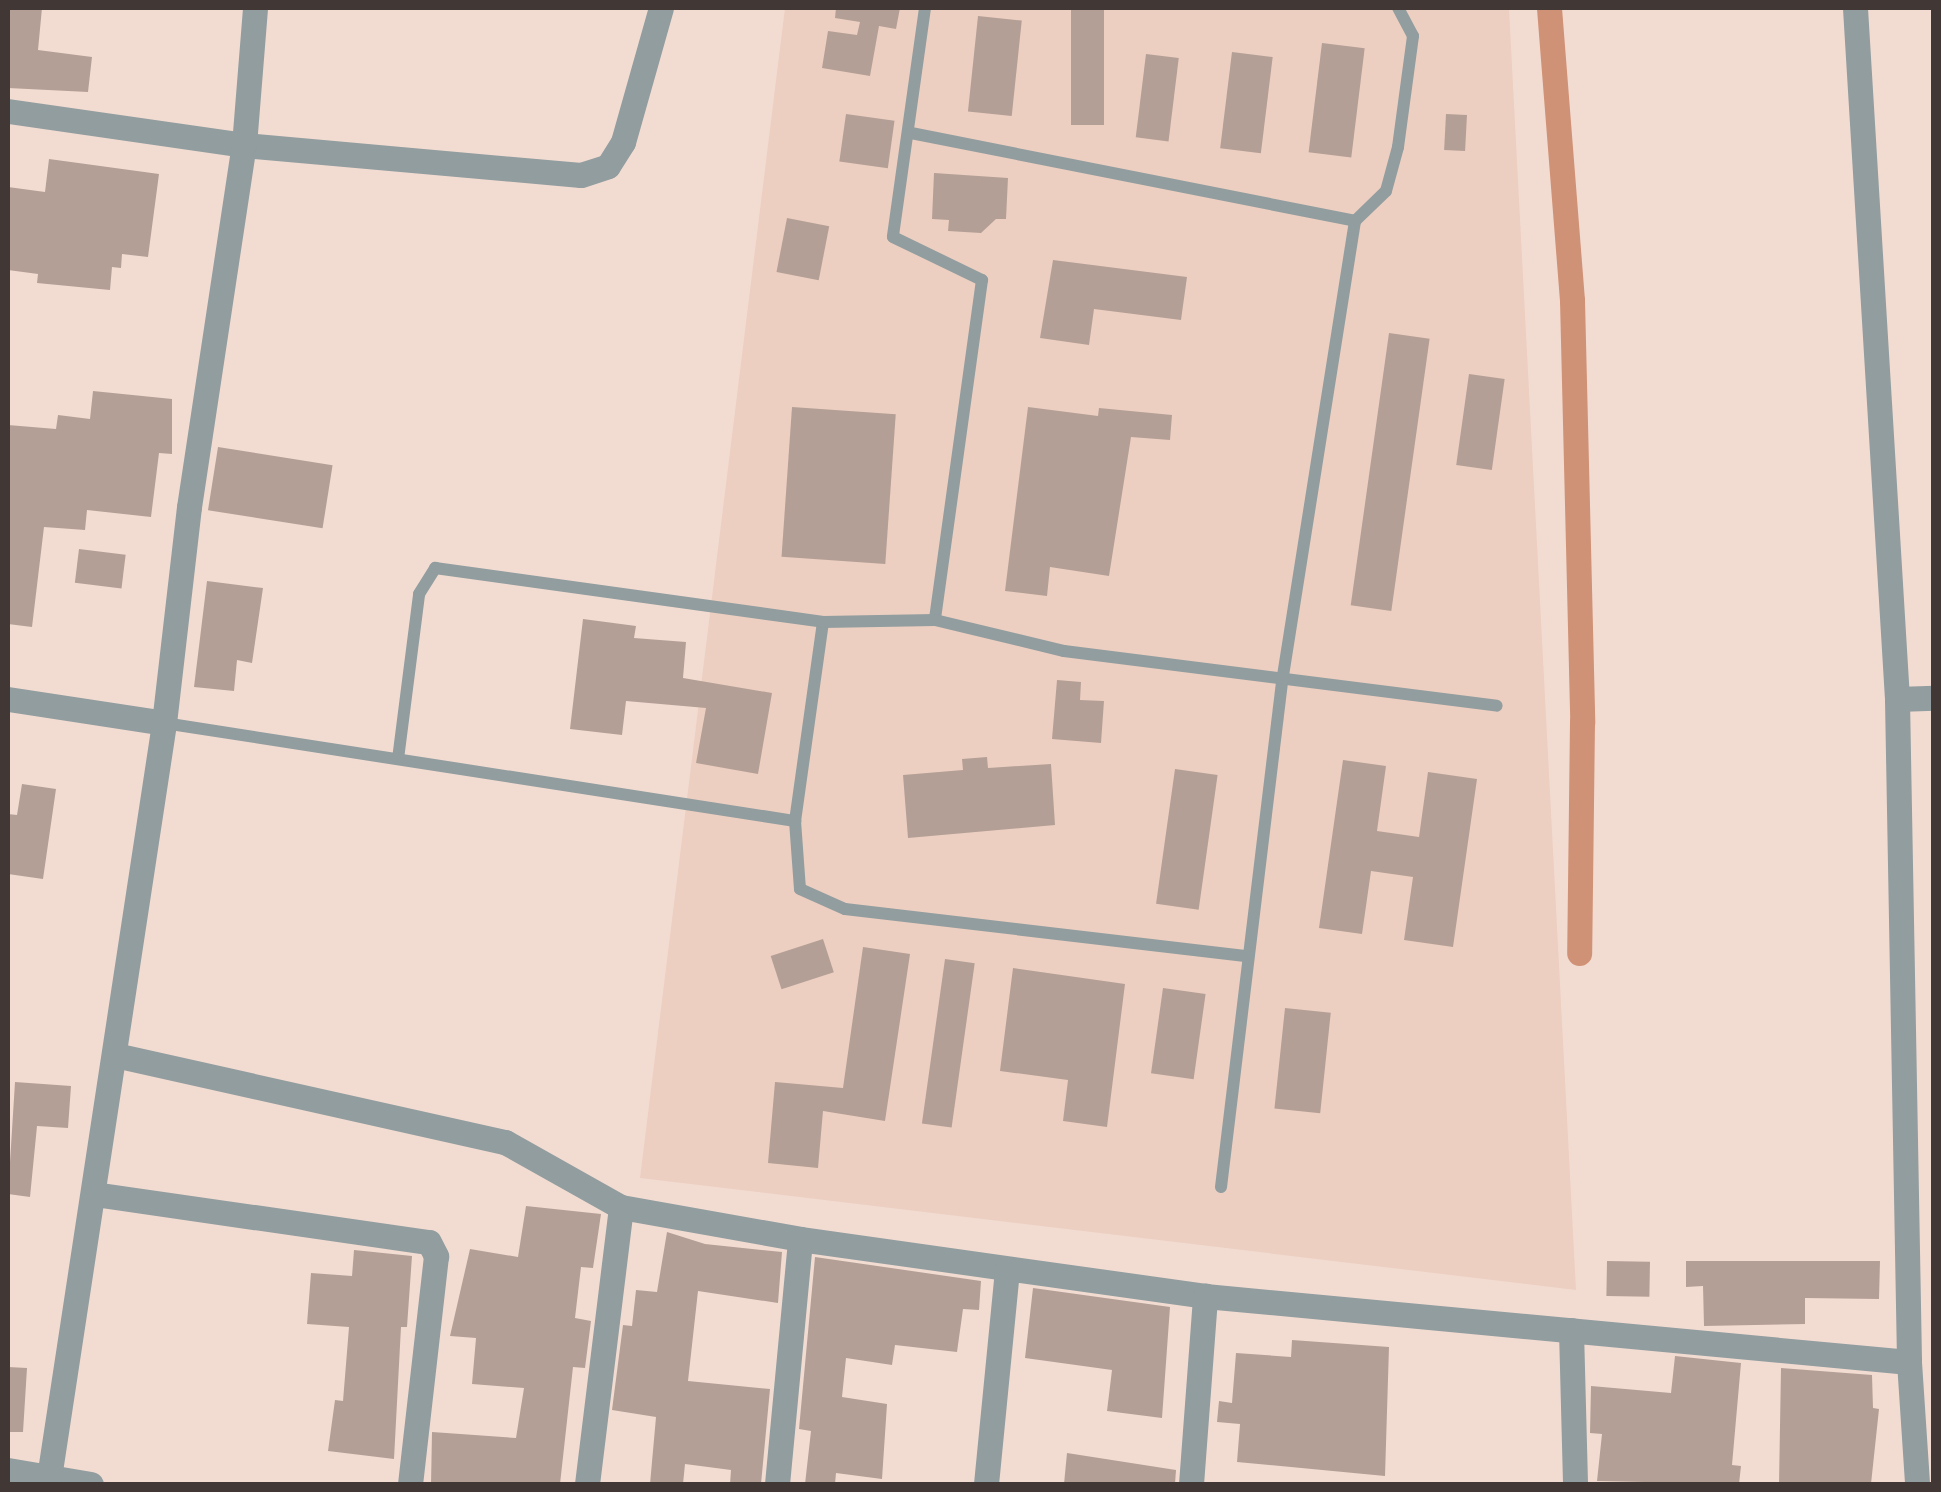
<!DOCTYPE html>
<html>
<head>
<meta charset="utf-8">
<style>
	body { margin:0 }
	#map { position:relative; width:1941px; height:1492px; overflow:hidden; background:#f2dcd2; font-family:"Fira Sans",sans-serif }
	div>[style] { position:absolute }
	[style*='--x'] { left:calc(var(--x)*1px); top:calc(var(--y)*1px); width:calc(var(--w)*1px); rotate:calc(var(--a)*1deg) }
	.built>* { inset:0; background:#eccfc1 }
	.canal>* { height:25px; margin:-12.5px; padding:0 12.5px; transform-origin:12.5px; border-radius:12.5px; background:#d09276 }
	.building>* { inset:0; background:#b49f96; transform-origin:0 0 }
	.lane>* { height:12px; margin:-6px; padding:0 6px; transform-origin:6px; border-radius:6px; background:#929d9f }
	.street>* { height:25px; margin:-12.5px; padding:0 12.5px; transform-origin:12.5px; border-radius:12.5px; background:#929d9f }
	span { translate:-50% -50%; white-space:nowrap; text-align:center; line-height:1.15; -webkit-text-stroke:10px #fceae2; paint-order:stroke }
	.frame { position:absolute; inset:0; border:10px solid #413835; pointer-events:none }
</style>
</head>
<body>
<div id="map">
	<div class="built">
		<div style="clip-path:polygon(785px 8px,1509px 8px,1576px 1290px,640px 1178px)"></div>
	</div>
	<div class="canal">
		<div style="--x:1549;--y:8;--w:293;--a:85.5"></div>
		<div style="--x:1572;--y:300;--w:422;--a:88.6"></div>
		<div style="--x:1582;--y:722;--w:231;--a:90.7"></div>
	</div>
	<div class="building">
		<div style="clip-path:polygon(8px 8px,42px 8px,38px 50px,92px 57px,88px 92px,8px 88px)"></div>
		<div style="clip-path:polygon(836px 8px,900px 8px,896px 29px,879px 26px,870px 76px,822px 68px,828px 31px,857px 35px,860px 22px,835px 18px)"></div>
		<div style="left:1071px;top:8px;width:33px;height:117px"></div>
		<div style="left:978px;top:16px;width:44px;height:96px;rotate:6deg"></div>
		<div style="left:1322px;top:43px;width:43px;height:110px;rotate:7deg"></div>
		<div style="left:1232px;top:52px;width:41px;height:97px;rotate:7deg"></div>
		<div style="left:1146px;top:54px;width:33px;height:84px;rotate:7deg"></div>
		<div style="left:846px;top:114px;width:49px;height:48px;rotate:8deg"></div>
		<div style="left:1446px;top:114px;width:21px;height:36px;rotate:3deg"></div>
		<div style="clip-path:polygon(49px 159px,159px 174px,148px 257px,122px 254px,121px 268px,112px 267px,110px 290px,37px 283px,38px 274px,8px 270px,8px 187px,45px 192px)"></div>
		<div style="clip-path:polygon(934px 173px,1008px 178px,1006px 219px,996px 219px,981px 233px,948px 231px,949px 220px,932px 219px)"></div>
		<div style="left:787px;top:218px;width:43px;height:55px;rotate:11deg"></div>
		<div style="clip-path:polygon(1053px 260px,1187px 277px,1181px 320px,1094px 309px,1089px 345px,1040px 338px)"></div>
		<div style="left:1389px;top:333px;width:41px;height:275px;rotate:8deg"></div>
		<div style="left:1469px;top:374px;width:36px;height:92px;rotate:8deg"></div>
		<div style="clip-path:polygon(93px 391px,172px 399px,172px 454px,159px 453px,151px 517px,87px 510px,85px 530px,44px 527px,32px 627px,8px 624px,8px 425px,56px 429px,58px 415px,90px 419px)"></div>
		<div style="left:792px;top:407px;width:104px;height:150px;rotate:4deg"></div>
		<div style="clip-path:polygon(1028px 407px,1098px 416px,1099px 408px,1172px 415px,1170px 440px,1131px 437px,1109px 576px,1050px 567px,1047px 596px,1005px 591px)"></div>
		<div style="left:218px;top:447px;width:116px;height:64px;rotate:9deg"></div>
		<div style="left:79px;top:549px;width:47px;height:34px;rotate:7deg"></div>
		<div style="clip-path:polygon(207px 581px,263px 588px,252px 663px,237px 660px,234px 691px,194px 687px)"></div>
		<div style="clip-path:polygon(583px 619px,636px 626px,634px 638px,686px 642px,683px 678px,772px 693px,758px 774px,696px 763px,706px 708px,626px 701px,622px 735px,570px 729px)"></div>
		<div style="clip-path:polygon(1057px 680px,1081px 682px,1080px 700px,1104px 701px,1101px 743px,1052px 739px)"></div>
		<div style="clip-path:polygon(987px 757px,988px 768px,1051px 764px,1055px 825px,908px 838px,903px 775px,963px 770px,962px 759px)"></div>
		<div style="clip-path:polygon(1343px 760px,1386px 766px,1377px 831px,1419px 837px,1428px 772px,1477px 779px,1453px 947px,1404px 940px,1413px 877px,1371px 871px,1362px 934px,1319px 928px)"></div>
		<div style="left:1175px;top:769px;width:43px;height:136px;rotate:8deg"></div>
		<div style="clip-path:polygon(22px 784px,56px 789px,43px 879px,8px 874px,8px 814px,17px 815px)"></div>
		<div style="left:823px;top:939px;width:35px;height:55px;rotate:72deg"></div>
		<div style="clip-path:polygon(863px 947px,910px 954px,885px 1121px,823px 1111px,818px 1168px,768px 1163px,775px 1082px,843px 1088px)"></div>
		<div style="left:945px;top:959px;width:30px;height:166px;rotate:8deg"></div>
		<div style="clip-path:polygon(1013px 968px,1125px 984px,1107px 1127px,1063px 1121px,1068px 1080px,1000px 1071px)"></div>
		<div style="left:1163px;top:988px;width:43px;height:86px;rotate:8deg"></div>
		<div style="left:1285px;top:1008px;width:46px;height:101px;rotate:6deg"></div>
		<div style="clip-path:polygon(15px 1082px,71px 1086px,68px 1128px,37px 1126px,30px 1197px,8px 1194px)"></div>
		<div style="clip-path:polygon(526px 1206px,601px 1214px,593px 1268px,581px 1267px,575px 1318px,591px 1321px,585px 1368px,573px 1367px,560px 1484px,431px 1484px,432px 1432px,516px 1438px,524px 1388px,472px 1384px,476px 1338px,450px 1336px,470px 1249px,518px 1257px)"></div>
		<div style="clip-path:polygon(667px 1232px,705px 1244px,782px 1252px,778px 1303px,698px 1291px,688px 1381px,770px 1389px,761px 1484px,730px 1484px,731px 1470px,685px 1464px,683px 1484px,650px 1484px,656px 1417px,612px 1410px,623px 1325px,632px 1326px,636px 1290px,657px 1292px)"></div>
		<div style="clip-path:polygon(354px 1250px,412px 1256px,407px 1327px,401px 1327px,394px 1459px,328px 1451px,335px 1400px,343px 1401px,349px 1327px,307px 1324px,311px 1273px,352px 1276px)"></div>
		<div style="clip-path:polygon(815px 1257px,981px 1281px,979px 1310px,963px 1309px,957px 1352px,895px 1345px,892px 1365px,846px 1358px,842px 1397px,887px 1404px,882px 1479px,836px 1473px,835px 1484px,805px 1484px,811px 1431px,799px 1429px)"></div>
		<div style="left:1607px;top:1261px;width:43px;height:35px;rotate:1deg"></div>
		<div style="clip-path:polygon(1686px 1261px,1880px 1261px,1879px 1299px,1805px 1298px,1805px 1324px,1704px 1326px,1703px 1286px,1686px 1287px)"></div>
		<div style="clip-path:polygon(1033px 1288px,1170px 1307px,1162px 1418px,1107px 1411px,1112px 1370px,1025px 1358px)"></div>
		<div style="clip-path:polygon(1292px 1340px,1389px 1347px,1385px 1476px,1237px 1462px,1240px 1424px,1217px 1422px,1219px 1401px,1232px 1403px,1236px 1353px,1291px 1357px)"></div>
		<div style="clip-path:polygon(1675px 1356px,1741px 1363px,1732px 1465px,1741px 1466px,1739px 1484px,1597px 1481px,1602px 1434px,1590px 1433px,1591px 1386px,1671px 1393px)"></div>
		<div style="clip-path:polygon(8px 1367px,27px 1368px,23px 1432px,8px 1432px)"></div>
		<div style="clip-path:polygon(1781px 1368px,1872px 1375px,1873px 1408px,1879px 1409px,1871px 1484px,1779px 1484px)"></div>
		<div style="clip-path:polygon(1067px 1453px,1176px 1470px,1175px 1484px,1064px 1484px)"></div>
	</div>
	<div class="lane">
		<div style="--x:925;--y:8;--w:231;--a:98"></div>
		<div style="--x:893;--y:237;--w:99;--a:25.8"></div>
		<div style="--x:982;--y:280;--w:343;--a:97.9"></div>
		<div style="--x:911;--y:133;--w:453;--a:11.2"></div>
		<div style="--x:1355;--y:221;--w:43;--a:-44.1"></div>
		<div style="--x:1386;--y:191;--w:46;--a:-74.7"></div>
		<div style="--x:1398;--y:147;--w:112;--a:-82.3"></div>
		<div style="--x:1413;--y:36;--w:32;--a:-118"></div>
		<div style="--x:823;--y:622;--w:201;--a:98"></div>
		<div style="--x:795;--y:821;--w:68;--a:85.8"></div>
		<div style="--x:800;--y:889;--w:49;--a:24"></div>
		<div style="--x:845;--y:909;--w:405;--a:6.7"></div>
		<div style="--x:164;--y:723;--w:639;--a:8.83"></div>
		<div style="--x:398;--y:759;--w:166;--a:-82.7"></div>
		<div style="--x:419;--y:594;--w:31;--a:-58"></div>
		<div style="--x:435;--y:568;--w:392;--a:7.9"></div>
		<div style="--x:823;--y:622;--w:112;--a:-1"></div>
		<div style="--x:935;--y:620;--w:133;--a:13.5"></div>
		<div style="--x:1064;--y:651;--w:436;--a:7.2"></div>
		<div style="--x:1221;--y:1187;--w:509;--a:-83.11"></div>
		<div style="--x:1282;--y:682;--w:467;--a:-81"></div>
	</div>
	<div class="street">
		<div style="--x:1855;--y:8;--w:692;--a:86.52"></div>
		<div style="--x:1897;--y:699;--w:663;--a:88.96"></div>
		<div style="--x:1909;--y:1362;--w:122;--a:86.2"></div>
		<div style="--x:8;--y:111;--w:238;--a:8.2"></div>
		<div style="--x:244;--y:145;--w:338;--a:5.1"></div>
		<div style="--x:581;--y:175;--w:28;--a:-18"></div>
		<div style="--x:608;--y:166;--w:28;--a:-58"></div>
		<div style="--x:623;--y:142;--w:139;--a:-74.2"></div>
		<div style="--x:8;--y:699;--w:158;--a:8.7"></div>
		<div style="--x:1897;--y:699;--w:37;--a:-2"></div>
		<div style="--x:115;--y:1055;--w:400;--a:12.6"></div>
		<div style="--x:505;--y:1142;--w:133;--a:29.3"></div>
		<div style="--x:621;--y:1207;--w:182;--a:10.1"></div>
		<div style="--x:800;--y:1239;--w:409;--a:8"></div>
		<div style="--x:1205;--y:1296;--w:707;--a:5.36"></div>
		<div style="--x:94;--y:1194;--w:338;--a:8.2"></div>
		<div style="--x:429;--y:1242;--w:16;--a:63"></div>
		<div style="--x:436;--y:1256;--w:229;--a:96.5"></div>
		<div style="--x:1571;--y:1330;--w:154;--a:88.5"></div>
		<div style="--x:8;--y:1470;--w:84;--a:9.6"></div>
		<div style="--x:48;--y:1484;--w:770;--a:-81.33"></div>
		<div style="--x:164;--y:723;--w:217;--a:-83.4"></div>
		<div style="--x:189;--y:507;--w:366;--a:-81.4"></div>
		<div style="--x:244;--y:145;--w:137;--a:-85.4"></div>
		<div style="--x:587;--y:1484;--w:279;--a:-83"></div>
		<div style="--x:777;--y:1484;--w:246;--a:-84.6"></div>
		<div style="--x:986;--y:1484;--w:216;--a:-84.4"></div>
		<div style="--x:1191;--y:1484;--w:189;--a:-85.7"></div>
	</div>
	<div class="frame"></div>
</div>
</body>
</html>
